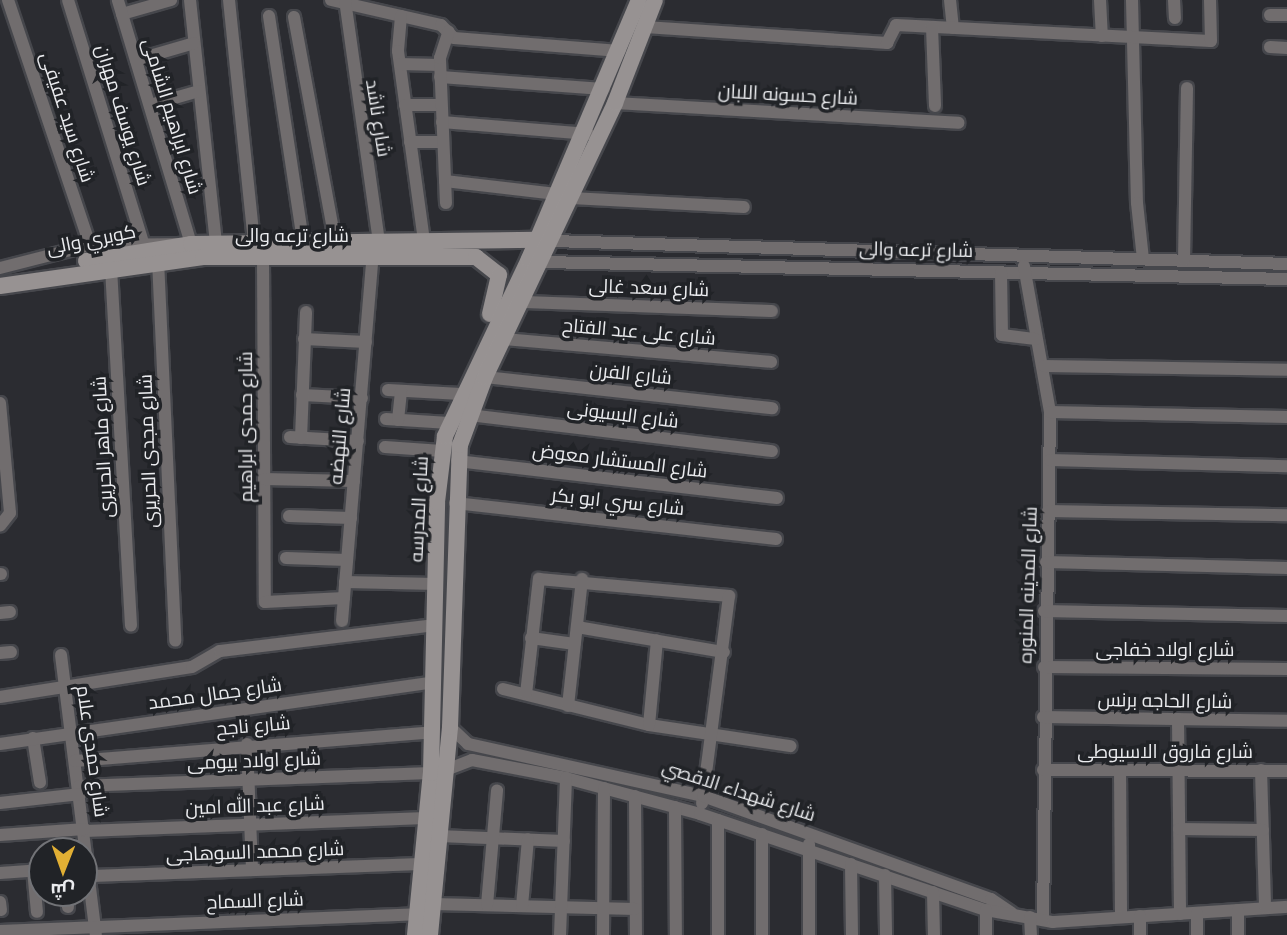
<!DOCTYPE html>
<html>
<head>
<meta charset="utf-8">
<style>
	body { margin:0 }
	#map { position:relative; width:1287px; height:935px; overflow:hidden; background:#2b2c31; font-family:"Golos Text",Cairo,sans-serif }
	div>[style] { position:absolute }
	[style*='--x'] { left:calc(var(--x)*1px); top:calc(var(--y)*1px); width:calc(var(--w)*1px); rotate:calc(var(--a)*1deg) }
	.roads { filter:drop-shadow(2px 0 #46474c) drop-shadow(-2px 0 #46474c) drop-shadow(0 2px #46474c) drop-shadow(0 -2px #46474c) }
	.minor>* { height:12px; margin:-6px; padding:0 6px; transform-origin:6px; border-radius:6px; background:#716d6e }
	.secondary>* { height:16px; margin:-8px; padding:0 8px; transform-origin:8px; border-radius:8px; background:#979292 }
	span { translate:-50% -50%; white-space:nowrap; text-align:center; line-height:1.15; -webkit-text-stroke:7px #212327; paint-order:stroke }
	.street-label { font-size:19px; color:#ebecef }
	.north { position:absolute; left:28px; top:837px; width:70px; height:70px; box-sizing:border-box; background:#212327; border:2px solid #727377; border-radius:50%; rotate:181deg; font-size:19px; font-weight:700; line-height:28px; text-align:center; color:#ebecef }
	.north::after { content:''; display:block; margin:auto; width:24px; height:32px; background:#e1af34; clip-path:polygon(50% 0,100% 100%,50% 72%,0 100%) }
</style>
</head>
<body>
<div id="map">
	<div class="roads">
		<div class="minor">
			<div style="--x:8;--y:0;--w:258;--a:71.5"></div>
			<div style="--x:68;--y:0;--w:253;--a:72.8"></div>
			<div style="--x:190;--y:0;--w:244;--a:83.9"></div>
			<div style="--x:229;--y:0;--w:243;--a:84.1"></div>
			<div style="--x:331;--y:0;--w:113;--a:12.8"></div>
			<div style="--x:441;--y:25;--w:18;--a:45"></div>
			<div style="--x:454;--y:38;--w:166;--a:4.5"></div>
			<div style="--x:345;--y:0;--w:243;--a:82"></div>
			<div style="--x:950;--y:0;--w:28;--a:84"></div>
			<div style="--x:1100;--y:0;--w:36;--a:87"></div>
			<div style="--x:1132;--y:0;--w:203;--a:88.6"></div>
			<div style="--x:1137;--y:203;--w:56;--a:83.9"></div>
			<div style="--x:1174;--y:0;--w:18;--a:87"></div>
			<div style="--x:122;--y:14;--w:51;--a:-15.9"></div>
			<div style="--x:1270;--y:15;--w:17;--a:0"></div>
			<div style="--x:269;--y:16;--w:228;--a:81.4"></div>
			<div style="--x:401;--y:16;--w:35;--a:95"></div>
			<div style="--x:398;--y:51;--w:192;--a:82.2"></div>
			<div style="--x:294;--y:17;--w:228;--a:79.6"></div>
			<div style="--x:645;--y:27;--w:243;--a:3.8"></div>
			<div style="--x:887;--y:43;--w:20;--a:-63"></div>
			<div style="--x:896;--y:25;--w:315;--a:2.9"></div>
			<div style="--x:1211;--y:41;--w:41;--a:-91.4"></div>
			<div style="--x:932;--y:27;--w:79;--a:87.8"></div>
			<div style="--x:1270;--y:47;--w:17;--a:3"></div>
			<div style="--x:136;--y:60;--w:60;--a:-16.3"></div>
			<div style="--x:400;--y:64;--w:40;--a:1.4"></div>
			<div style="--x:440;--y:77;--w:164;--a:4.2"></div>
			<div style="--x:615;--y:103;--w:344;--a:3.3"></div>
			<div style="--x:150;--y:105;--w:51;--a:-15.9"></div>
			<div style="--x:405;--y:105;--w:36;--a:0"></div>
			<div style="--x:442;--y:122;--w:147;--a:4.7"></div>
			<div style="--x:410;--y:142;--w:33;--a:0"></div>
			<div style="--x:445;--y:181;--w:112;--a:6.7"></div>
			<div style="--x:571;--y:198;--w:173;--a:3"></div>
			<div style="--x:446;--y:203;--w:145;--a:-92.4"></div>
			<div style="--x:440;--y:58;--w:28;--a:-72"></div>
			<div style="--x:553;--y:241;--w:734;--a:1.79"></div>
			<div style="--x:263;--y:255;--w:347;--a:89.7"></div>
			<div style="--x:265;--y:602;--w:79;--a:-2.9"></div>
			<div style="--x:158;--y:260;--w:381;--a:87.4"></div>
			<div style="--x:1184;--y:260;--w:172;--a:-89"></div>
			<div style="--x:544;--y:262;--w:743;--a:1.31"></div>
			<div style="--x:1024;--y:266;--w:148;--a:79.9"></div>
			<div style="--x:1050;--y:412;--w:508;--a:90.79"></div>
			<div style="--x:0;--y:268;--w:93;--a:-14.3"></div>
			<div style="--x:90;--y:245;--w:101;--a:-0.6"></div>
			<div style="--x:191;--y:244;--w:255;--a:-106.7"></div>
			<div style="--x:111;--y:268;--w:358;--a:86.8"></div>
			<div style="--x:1001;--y:272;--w:63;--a:89.1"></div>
			<div style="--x:1002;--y:335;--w:34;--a:7"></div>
			<div style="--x:524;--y:302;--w:248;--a:2.1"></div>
			<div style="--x:304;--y:339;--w:62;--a:2.8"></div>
			<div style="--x:504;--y:339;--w:268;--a:4.9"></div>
			<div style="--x:1044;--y:366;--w:243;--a:0.9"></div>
			<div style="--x:485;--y:377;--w:289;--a:6.2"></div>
			<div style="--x:388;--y:390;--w:73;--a:3.1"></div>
			<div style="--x:302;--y:395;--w:60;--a:2.9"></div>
			<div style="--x:0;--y:403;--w:110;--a:84.8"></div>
			<div style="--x:10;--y:513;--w:16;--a:128"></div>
			<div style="--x:1050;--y:412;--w:237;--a:1.2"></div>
			<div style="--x:469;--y:415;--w:305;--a:6.8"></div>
			<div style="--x:386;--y:419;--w:63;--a:3.6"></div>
			<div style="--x:398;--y:420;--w:29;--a:-84"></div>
			<div style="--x:290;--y:437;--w:68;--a:3.4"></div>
			<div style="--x:301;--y:438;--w:126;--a:-87.7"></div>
			<div style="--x:385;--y:447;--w:57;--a:4"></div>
			<div style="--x:1050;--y:460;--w:237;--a:1.5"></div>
			<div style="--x:457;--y:461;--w:322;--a:6.6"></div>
			<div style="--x:264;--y:479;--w:90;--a:1.3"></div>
			<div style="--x:455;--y:503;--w:323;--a:6.4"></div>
			<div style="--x:1048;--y:511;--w:239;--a:1"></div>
			<div style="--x:289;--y:516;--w:62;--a:1.8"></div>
			<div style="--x:286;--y:558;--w:61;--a:1.9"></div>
			<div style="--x:1046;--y:562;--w:241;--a:1.4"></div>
			<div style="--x:0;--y:574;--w:1;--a:0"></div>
			<div style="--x:345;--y:582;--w:91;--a:1.3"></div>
			<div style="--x:1044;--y:611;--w:243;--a:1.2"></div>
			<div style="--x:0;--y:613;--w:10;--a:-6"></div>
			<div style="--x:342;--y:621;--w:367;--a:-85.2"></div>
			<div style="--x:577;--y:627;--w:149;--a:9.7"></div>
			<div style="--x:531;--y:638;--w:44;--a:7.8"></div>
			<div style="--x:0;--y:653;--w:11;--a:-5"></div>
			<div style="--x:61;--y:655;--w:282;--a:82.9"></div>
			<div style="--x:1044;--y:667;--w:243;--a:0.5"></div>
			<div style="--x:503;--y:689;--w:150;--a:13.9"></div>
			<div style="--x:649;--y:725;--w:143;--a:8.5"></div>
			<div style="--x:526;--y:694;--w:116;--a:-83.6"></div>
			<div style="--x:539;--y:579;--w:191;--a:5.1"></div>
			<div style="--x:729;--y:596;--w:209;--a:97.4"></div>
			<div style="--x:0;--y:697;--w:194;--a:-8.9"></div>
			<div style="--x:192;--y:667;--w:32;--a:-30"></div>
			<div style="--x:220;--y:651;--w:217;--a:-6.9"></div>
			<div style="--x:568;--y:706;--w:128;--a:-83.7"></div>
			<div style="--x:1043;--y:717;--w:244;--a:0.9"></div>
			<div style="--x:1178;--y:719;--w:195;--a:89.4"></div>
			<div style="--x:649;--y:725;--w:85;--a:-84.6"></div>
			<div style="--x:450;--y:727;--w:25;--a:43"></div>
			<div style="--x:468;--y:744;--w:241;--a:12.5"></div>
			<div style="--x:703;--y:796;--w:306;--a:19.7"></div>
			<div style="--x:991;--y:899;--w:25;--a:34"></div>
			<div style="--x:33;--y:738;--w:45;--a:81"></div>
			<div style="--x:0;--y:744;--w:439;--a:-8.1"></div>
			<div style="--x:247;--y:744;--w:126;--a:87.7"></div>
			<div style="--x:75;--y:761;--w:359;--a:-4.6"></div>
			<div style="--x:1120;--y:769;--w:148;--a:89.6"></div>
			<div style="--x:446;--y:770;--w:28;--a:-21"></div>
			<div style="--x:472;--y:760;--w:96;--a:10.8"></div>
			<div style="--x:566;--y:778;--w:139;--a:15"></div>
			<div style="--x:700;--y:814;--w:302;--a:18.6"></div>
			<div style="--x:986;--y:910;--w:68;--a:10.2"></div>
			<div style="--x:1053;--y:922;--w:234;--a:-3.7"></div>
			<div style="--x:1043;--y:770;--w:244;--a:0.2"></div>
			<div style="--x:1261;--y:770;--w:138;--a:88.3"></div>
			<div style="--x:79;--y:786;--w:352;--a:-2.1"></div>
			<div style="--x:635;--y:796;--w:139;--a:89.6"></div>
			<div style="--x:0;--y:803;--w:81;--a:-6.4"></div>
			<div style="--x:675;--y:807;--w:128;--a:89.6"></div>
			<div style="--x:718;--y:820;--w:115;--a:90"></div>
			<div style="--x:1179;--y:829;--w:84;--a:0.7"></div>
			<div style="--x:85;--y:831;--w:341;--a:-2.2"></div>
			<div style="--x:762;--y:834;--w:101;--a:90"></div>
			<div style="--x:0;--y:835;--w:85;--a:-4"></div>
			<div style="--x:439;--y:836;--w:125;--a:2.3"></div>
			<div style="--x:809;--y:844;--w:91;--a:90"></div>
			<div style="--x:851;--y:864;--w:71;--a:89.2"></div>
			<div style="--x:33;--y:870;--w:42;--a:84.6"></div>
			<div style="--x:0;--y:873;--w:42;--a:-4.1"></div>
			<div style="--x:885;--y:875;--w:60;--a:89"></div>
			<div style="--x:91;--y:876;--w:330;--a:-2.1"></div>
			<div style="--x:933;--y:892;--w:43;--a:88.7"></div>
			<div style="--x:67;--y:893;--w:14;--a:86"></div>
			<div style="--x:0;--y:902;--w:8;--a:83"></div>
			<div style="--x:433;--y:904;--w:202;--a:1.4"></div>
			<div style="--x:487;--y:905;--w:115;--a:-85"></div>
			<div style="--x:522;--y:906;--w:67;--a:-84.9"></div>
			<div style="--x:986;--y:910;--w:25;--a:90"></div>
			<div style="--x:1238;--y:910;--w:25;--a:90"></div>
			<div style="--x:1197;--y:913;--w:22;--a:90"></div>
			<div style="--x:1140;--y:916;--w:19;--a:90"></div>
			<div style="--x:1030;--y:917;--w:18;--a:87"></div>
			<div style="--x:0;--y:931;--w:417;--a:-2.3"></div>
			<div style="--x:560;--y:935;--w:157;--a:-87.8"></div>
			<div style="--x:603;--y:935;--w:147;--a:-89.6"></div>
		</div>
		<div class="secondary">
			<div style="--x:86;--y:261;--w:106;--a:-9.2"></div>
			<div style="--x:191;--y:244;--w:346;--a:-0.7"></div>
			<div style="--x:0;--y:286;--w:205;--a:-8.1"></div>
			<div style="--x:203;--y:257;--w:273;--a:0"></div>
			<div style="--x:476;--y:257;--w:29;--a:38"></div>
			<div style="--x:499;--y:275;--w:40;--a:103"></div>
			<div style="--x:415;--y:935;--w:163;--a:-84.4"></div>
			<div style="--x:431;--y:773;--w:271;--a:-88.7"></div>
			<div style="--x:437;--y:502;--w:66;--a:-83.1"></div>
			<div style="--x:445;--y:436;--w:196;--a:-64.6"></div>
			<div style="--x:529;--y:259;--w:281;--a:-67"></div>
			<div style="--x:430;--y:935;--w:209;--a:-84.5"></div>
			<div style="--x:450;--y:727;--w:282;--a:-88"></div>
			<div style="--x:460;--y:445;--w:72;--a:-69.8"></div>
			<div style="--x:485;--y:377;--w:303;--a:-64.6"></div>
			<div style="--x:615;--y:103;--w:110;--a:-68.8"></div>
		</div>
	</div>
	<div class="street-label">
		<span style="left:788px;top:94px;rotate:3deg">شارع حسونه اللبان</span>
		<span style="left:124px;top:115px;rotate:73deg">شارع يوسف مهران</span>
		<span style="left:173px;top:116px;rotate:73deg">شارع ابراهيم الشامى</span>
		<span style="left:68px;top:117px;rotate:72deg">شارع سيد عفيفى</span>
		<span style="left:379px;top:118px;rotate:81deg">شارع ناشد</span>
		<span style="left:292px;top:235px">شارع ترعه والى</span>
		<span style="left:91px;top:239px;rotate:-11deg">كوبري والى</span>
		<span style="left:916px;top:249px;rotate:1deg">شارع ترعه والى</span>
		<span style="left:649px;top:287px;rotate:2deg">شارع سعد غالى</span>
		<span style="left:639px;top:331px;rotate:5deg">شارع على عبد الفتاح</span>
		<span style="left:631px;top:373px;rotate:6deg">شارع الفرن</span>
		<span style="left:623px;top:414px;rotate:7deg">شارع البسيونى</span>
		<span style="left:245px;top:427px;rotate:-90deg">شارع حمدى ابراهيم</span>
		<span style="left:339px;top:436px;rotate:-85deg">شارع النهضه</span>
		<span style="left:102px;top:447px;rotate:-93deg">شارع ماهر الحريرى</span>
		<span style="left:147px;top:451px;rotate:-92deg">شارع مجدى الحريرى</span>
		<span style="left:620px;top:460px;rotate:7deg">شارع المستشار معوض</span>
		<span style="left:618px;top:501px;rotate:6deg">شارع سري ابو بكر</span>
		<span style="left:418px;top:509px;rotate:-87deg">شارع المدرسه</span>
		<span style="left:1027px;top:585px;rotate:-88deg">شارع المدينه المنوره</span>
		<span style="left:1165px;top:649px">شارع اولاد خفاجى</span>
		<span style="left:215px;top:693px;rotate:-8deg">شارع جمال محمد</span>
		<span style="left:1165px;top:700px;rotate:1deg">شارع الحاجه برنس</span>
		<span style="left:253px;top:725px;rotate:-5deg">شارع ناجح</span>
		<span style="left:93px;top:751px;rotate:82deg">شارع حمدى علام</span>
		<span style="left:1165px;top:751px">شارع فاروق الاسيوطى</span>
		<span style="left:254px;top:760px;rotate:-2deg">شارع اولاد بيومى</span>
		<span style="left:739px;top:790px;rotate:18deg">شارع شهداء الاقصي</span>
		<span style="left:255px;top:805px;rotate:-2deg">شارع عبد الله امين</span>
		<span style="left:255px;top:851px;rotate:-2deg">شارع محمد السوهاجى</span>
		<span style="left:255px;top:900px;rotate:-2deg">شارع السماح</span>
	</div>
	<div class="north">ش</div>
</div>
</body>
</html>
